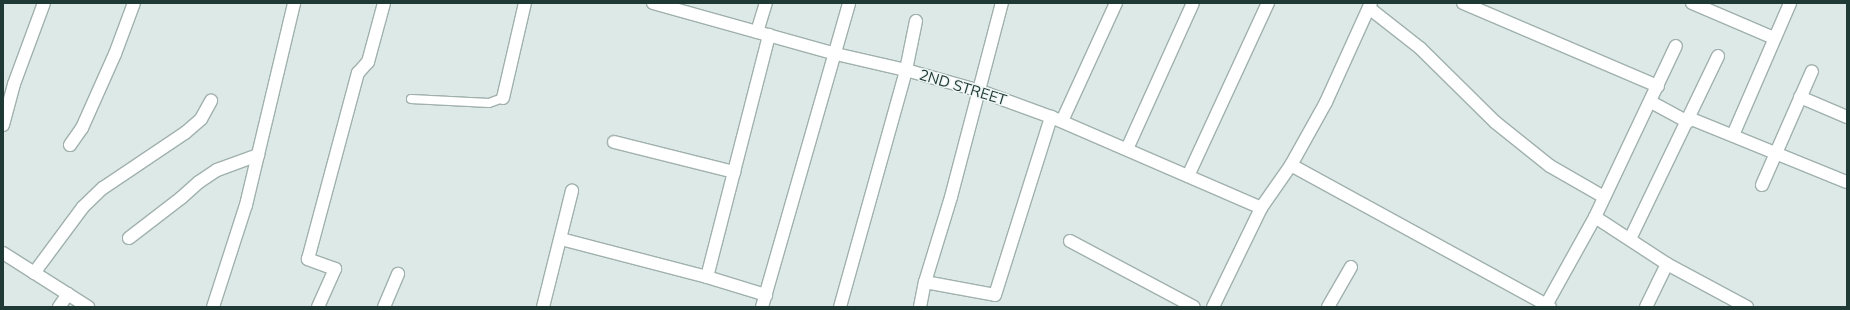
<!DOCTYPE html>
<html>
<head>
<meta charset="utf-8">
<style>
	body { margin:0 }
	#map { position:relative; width:1850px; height:310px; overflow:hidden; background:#dde9e6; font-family:Mulish,sans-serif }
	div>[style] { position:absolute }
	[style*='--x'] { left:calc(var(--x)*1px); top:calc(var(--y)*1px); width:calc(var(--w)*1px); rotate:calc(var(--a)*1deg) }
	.roads { filter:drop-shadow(1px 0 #a0b1ad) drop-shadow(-1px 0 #a0b1ad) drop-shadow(0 1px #a0b1ad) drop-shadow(0 -1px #a0b1ad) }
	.lane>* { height:8px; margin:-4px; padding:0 4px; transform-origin:4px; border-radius:4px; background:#fff }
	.street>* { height:12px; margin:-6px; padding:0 6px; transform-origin:6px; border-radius:6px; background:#fff }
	span { translate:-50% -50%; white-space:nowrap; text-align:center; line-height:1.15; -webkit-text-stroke:3px #eef6f3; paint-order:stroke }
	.street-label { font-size:15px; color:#1f3935 }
	.frame { position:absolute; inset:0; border:4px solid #1f3935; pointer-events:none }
</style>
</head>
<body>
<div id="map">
	<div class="roads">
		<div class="lane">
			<div style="--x:411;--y:99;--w:78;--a:2.9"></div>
			<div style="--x:489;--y:103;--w:15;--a:-20"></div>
		</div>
		<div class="street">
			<div style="--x:653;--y:3;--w:190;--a:15.6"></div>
			<div style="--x:836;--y:54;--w:72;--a:12.9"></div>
			<div style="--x:906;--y:70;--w:77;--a:15.8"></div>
			<div style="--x:980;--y:91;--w:76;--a:20.1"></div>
			<div style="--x:1051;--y:117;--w:229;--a:23.4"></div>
			<div style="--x:1463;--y:3;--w:212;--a:23.1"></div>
			<div style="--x:1692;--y:3;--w:89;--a:23.1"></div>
			<div style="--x:1369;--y:8;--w:65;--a:38.1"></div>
			<div style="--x:1420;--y:48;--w:105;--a:44.6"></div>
			<div style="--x:1495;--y:122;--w:70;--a:38.7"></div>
			<div style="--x:1550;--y:166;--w:62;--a:29.9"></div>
			<div style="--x:757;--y:32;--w:30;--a:-73"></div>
			<div style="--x:1800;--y:97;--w:51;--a:23.1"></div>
			<div style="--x:503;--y:98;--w:98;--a:-77"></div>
			<div style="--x:1651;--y:102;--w:42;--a:28.4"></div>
			<div style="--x:1689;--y:118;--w:170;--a:22.1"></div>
			<div style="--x:1062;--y:121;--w:130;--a:-65.4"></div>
			<div style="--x:3;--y:125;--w:42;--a:-75"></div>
			<div style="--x:14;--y:84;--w:86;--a:-69.7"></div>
			<div style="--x:1733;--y:135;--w:144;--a:-66.6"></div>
			<div style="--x:614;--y:142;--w:124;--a:14"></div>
			<div style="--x:70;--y:145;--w:21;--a:-55"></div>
			<div style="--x:82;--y:128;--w:81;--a:-66"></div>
			<div style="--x:115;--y:54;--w:54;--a:-69.6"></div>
			<div style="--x:1127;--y:149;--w:160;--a:-65.7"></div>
			<div style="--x:1291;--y:165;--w:295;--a:28.7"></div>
			<div style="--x:1188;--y:176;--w:191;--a:-65.2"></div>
			<div style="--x:1762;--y:185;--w:124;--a:-66.3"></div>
			<div style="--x:1595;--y:217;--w:86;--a:33.1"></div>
			<div style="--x:1667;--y:264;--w:91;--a:28.3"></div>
			<div style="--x:129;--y:238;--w:66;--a:-37.6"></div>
			<div style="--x:181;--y:198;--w:24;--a:-42"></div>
			<div style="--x:199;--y:182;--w:22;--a:-34"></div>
			<div style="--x:217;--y:170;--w:44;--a:-20.1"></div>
			<div style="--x:561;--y:239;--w:151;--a:14.6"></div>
			<div style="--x:707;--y:277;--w:62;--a:17"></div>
			<div style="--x:1630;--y:239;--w:203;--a:-64.3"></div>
			<div style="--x:1070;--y:241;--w:140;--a:28"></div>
			<div style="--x:3;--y:253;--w:101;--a:32.4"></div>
			<div style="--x:34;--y:273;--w:82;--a:-53.4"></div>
			<div style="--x:83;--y:207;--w:28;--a:-44"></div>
			<div style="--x:103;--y:188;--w:99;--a:-33.9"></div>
			<div style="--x:185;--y:133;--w:21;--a:-41"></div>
			<div style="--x:201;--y:119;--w:21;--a:-61"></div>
			<div style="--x:707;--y:277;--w:250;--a:-75.6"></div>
			<div style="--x:925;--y:282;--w:71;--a:10.5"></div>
			<div style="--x:995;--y:295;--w:187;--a:-72.5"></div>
			<div style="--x:59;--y:307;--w:16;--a:-55"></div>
			<div style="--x:213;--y:307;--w:107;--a:-72.1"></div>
			<div style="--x:246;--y:205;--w:208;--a:-76.6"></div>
			<div style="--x:318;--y:307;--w:42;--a:-65.9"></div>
			<div style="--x:335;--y:269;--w:29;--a:-160"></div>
			<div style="--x:308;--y:259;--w:193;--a:-75"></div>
			<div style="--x:358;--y:73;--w:15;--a:-48"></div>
			<div style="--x:368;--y:62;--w:61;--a:-74.8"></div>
			<div style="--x:384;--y:307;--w:36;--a:-67"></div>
			<div style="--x:543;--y:307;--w:120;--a:-76"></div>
			<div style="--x:762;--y:307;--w:316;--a:-74"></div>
			<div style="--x:840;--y:307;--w:246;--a:-74.4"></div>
			<div style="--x:906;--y:70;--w:50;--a:-78.5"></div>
			<div style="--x:920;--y:307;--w:25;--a:-79"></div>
			<div style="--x:925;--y:282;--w:89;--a:-73"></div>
			<div style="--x:951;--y:197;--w:201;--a:-75.3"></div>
			<div style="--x:1213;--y:307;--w:110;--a:-64.1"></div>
			<div style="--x:1261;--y:208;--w:52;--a:-55.1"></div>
			<div style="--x:1291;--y:165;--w:72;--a:-60.9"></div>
			<div style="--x:1326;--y:102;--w:109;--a:-65.6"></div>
			<div style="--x:1328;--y:307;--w:46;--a:-60.1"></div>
			<div style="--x:1545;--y:307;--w:103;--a:-60.9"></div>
			<div style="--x:1595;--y:217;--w:189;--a:-64.7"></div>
			<div style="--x:1646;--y:307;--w:48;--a:-64"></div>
		</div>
	</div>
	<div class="street-label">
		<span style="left:963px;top:87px;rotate:17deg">2ND STREET</span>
	</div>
	<div class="frame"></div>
</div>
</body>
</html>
